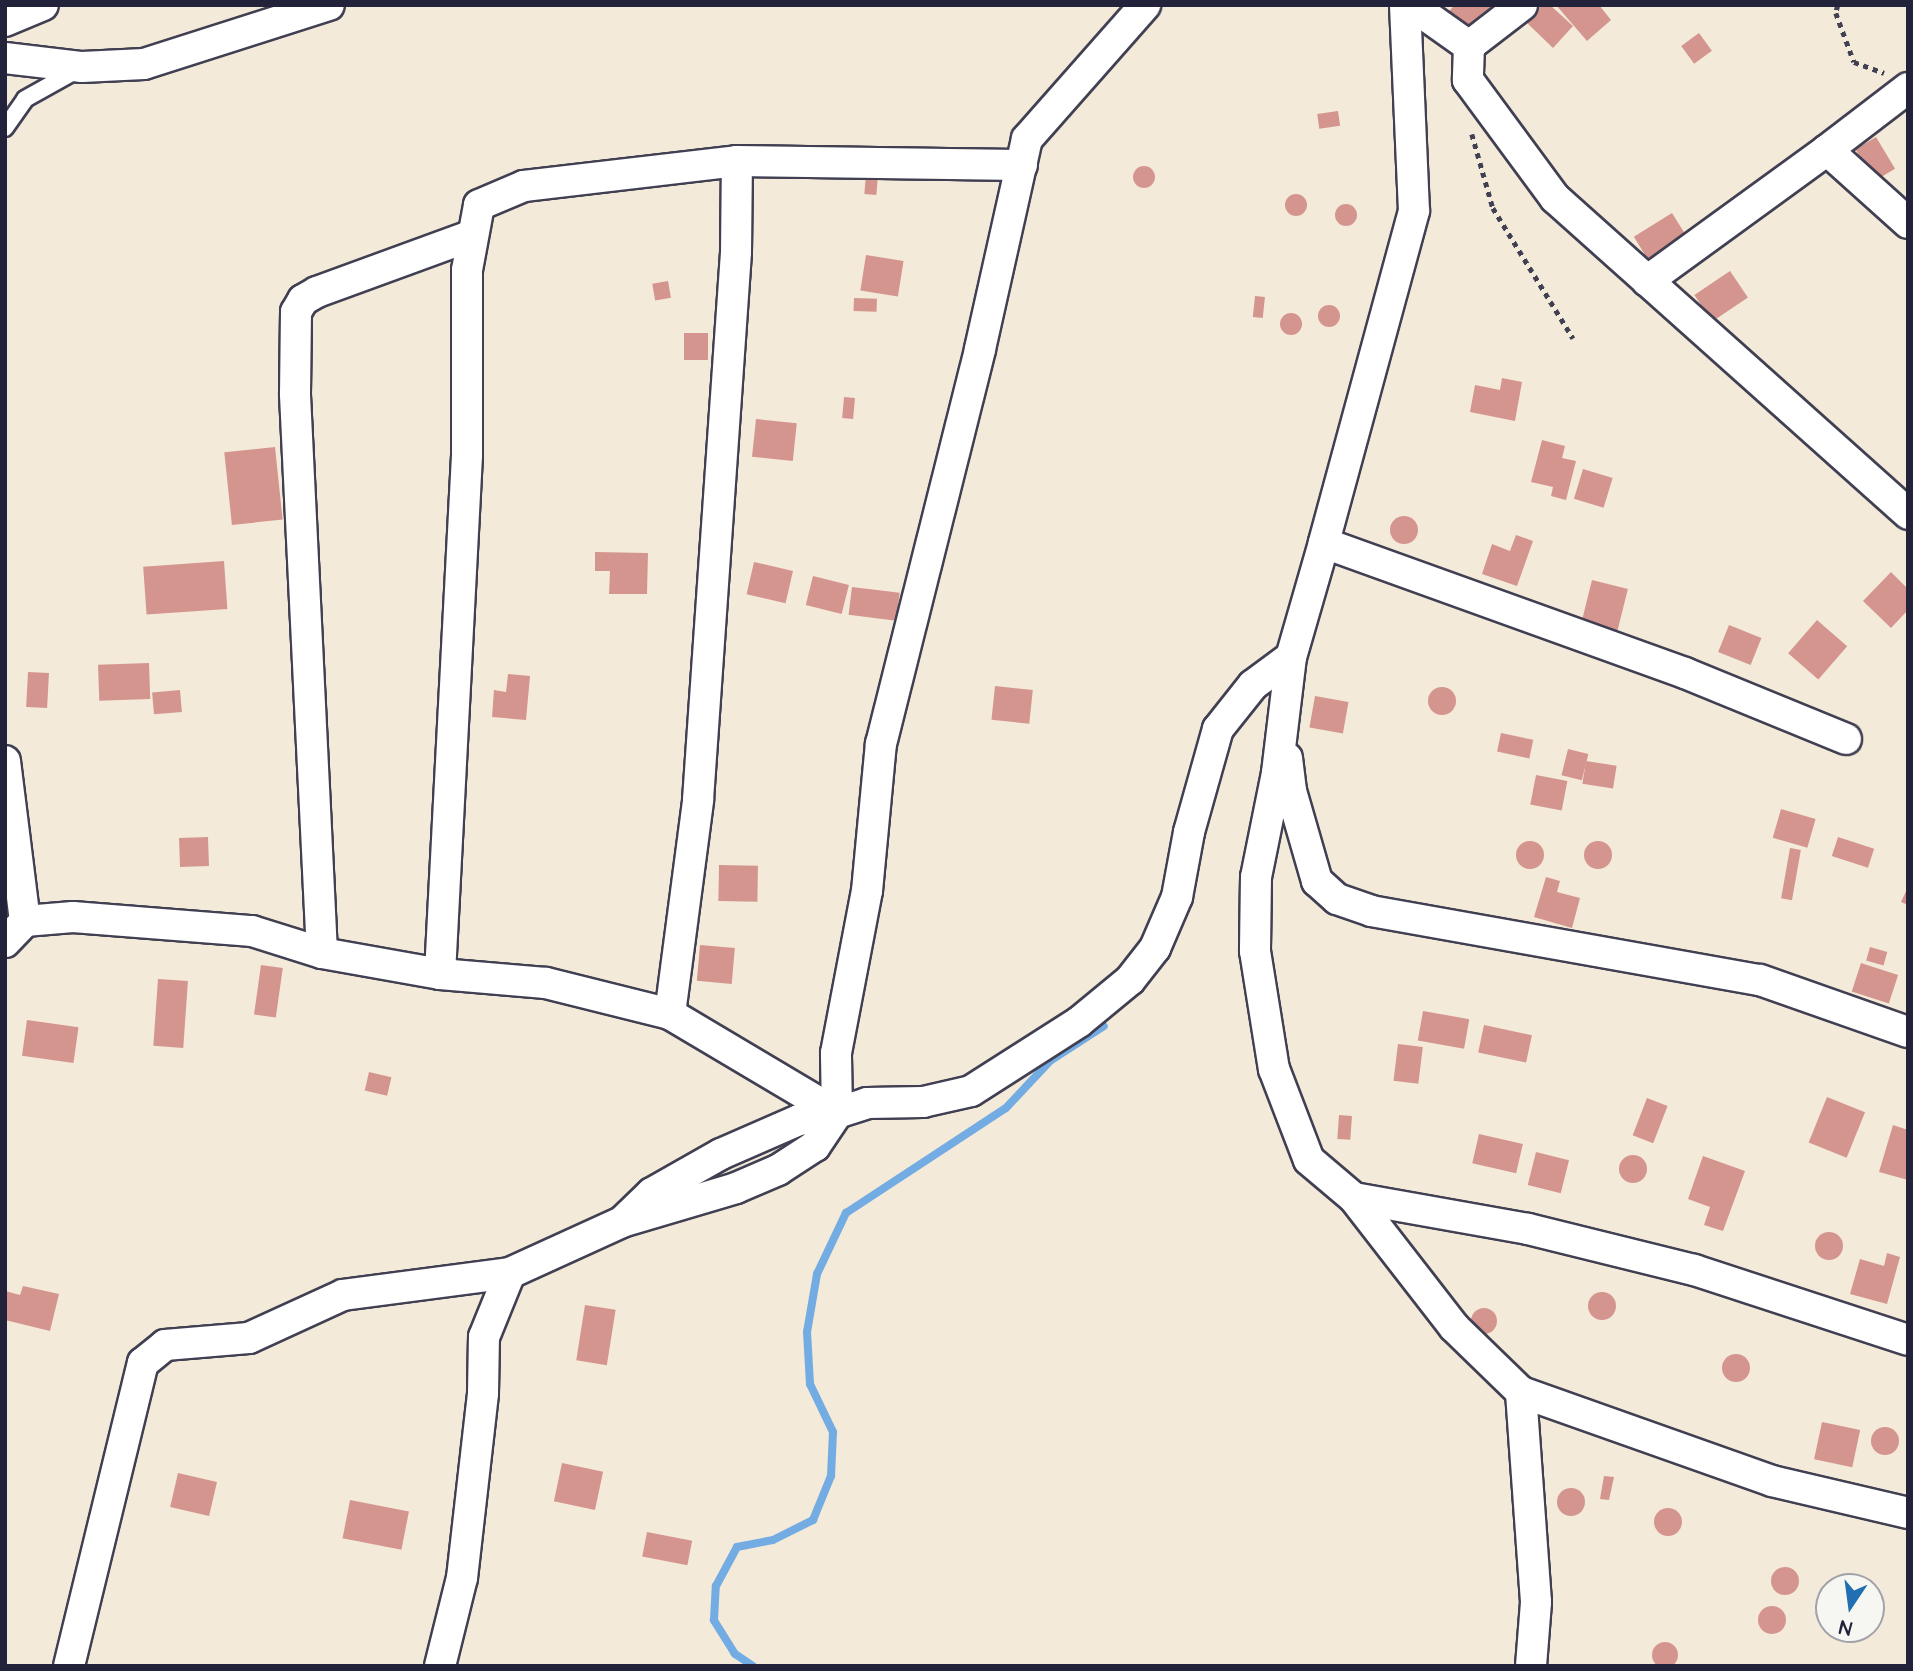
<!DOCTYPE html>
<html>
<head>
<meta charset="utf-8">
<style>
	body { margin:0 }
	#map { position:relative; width:1913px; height:1671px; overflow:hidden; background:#f3ead9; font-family:"Architects Daughter",sans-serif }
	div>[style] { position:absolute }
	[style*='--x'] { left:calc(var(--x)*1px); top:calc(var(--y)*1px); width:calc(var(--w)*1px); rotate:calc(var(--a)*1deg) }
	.stream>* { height:8px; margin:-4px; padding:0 4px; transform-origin:4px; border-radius:4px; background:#73ace3 }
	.building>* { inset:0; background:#d5958f; transform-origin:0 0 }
	.round { border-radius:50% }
	.path>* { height:4.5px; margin-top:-2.25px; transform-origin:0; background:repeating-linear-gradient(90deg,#414053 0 5px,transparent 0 10px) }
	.roads { filter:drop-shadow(2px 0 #414053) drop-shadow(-2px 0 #414053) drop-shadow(0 2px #414053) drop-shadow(0 -2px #414053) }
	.lane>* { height:16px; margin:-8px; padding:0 8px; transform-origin:8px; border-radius:8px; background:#fff }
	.street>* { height:30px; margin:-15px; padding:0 15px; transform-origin:15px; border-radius:15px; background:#fff }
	span { translate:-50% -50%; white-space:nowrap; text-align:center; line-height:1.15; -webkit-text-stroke:5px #f6f6f2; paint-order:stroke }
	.frame { position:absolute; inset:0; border:7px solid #22223b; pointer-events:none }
	.north { position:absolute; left:1815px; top:1573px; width:70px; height:70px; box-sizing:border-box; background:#f6f6f2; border:2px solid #a1a1a9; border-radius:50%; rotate:193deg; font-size:19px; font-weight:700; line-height:28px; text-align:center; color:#22223b }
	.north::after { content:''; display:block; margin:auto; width:24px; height:32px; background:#1f6fb2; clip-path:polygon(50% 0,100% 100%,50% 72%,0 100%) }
</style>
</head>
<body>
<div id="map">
	<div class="stream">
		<div style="--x:753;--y:1666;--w:22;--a:-146"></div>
		<div style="--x:735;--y:1654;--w:40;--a:-122"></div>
		<div style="--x:714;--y:1620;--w:34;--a:-87"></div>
		<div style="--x:716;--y:1586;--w:44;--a:-61.7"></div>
		<div style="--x:737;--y:1547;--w:37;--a:-11"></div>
		<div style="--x:773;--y:1540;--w:45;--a:-26.6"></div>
		<div style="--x:813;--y:1520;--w:48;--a:-67.8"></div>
		<div style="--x:831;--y:1476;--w:44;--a:-87.4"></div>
		<div style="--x:833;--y:1432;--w:53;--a:-115.6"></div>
		<div style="--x:810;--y:1384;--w:52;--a:-93.3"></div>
		<div style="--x:807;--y:1332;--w:59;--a:-80.2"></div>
		<div style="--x:817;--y:1274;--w:68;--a:-64.6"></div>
		<div style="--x:846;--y:1213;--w:191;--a:-33.3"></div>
		<div style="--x:1006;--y:1108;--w:64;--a:-46.9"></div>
		<div style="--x:1050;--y:1061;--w:64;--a:-32.9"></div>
	</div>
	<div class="building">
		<div style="clip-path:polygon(1455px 5px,1488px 5px,1493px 10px,1467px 34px,1447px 13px)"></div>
		<div style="clip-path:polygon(1536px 5px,1550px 5px,1573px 26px,1553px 48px,1523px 19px)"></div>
		<div style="clip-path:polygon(1556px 5px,1599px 5px,1611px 20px,1587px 41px)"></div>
		<div style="left:1699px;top:33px;width:22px;height:22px;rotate:54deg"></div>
		<div style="left:1338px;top:111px;width:15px;height:21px;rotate:82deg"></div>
		<div style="left:1876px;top:137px;width:37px;height:24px;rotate:59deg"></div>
		<div class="round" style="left:1133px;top:166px;width:22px;height:22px"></div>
		<div style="left:866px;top:175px;width:12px;height:19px;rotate:5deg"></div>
		<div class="round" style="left:1285px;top:194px;width:22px;height:22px"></div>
		<div class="round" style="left:1335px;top:204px;width:22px;height:22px"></div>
		<div style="left:1672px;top:213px;width:26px;height:45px;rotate:58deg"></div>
		<div style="left:866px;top:255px;width:38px;height:36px;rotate:9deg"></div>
		<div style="left:1730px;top:271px;width:32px;height:43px;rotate:56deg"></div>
		<div style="left:668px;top:281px;width:17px;height:16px;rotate:80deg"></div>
		<div style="left:1255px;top:296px;width:10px;height:21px;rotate:6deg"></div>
		<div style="left:854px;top:298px;width:23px;height:13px;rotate:2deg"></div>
		<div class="round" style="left:1318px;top:305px;width:22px;height:22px"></div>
		<div class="round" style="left:1280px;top:313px;width:22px;height:22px"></div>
		<div style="left:684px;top:333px;width:24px;height:27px"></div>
		<div style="clip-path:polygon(1502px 378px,1522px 382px,1515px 421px,1470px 412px,1475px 385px,1500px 390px)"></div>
		<div style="left:844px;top:397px;width:11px;height:21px;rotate:5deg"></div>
		<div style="left:756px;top:419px;width:41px;height:38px;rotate:6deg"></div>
		<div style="clip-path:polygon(1542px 440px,1565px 446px,1562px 458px,1576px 461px,1566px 500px,1551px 496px,1553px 487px,1531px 482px)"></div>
		<div style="left:275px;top:447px;width:73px;height:51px;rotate:84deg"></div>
		<div style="left:1583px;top:469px;width:31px;height:31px;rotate:17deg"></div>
		<div class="round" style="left:1390px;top:516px;width:28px;height:28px"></div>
		<div style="clip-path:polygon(1516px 535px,1533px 541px,1517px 586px,1482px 574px,1492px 544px,1510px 551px)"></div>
		<div style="clip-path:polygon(595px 552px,648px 553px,647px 594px,609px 594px,610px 571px,595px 571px)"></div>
		<div style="left:224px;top:561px;width:48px;height:81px;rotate:86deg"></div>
		<div style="left:754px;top:562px;width:40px;height:33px;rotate:13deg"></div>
		<div style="clip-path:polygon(1891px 572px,1908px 589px,1908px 610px,1891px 628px,1863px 601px)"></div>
		<div style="left:813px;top:576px;width:37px;height:30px;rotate:14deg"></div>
		<div style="left:1592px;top:580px;width:37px;height:45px;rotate:14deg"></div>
		<div style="left:852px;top:587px;width:48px;height:28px;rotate:7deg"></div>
		<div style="left:1817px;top:620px;width:40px;height:44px;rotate:41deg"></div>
		<div style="left:1729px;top:625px;width:35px;height:29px;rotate:22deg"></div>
		<div style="left:149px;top:663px;width:36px;height:51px;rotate:88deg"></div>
		<div style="left:28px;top:672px;width:21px;height:35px;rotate:3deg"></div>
		<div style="clip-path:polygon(508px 674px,530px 676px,526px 720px,492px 717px,494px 690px,506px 692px)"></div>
		<div style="left:995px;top:686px;width:38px;height:34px;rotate:6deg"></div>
		<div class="round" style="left:1428px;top:687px;width:28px;height:28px"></div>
		<div style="left:180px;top:690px;width:22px;height:28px;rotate:85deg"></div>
		<div style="left:1315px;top:696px;width:34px;height:32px;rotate:10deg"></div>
		<div style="left:1501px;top:733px;width:33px;height:19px;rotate:12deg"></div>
		<div style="left:1568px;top:749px;width:21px;height:27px;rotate:14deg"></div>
		<div style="left:1586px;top:761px;width:31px;height:23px;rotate:9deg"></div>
		<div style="left:1536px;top:775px;width:32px;height:30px;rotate:11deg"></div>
		<div style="left:1781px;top:809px;width:36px;height:30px;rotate:16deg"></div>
		<div style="left:208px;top:837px;width:29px;height:29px;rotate:88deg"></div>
		<div style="left:1838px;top:837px;width:38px;height:20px;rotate:18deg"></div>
		<div class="round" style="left:1584px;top:841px;width:28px;height:28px"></div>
		<div class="round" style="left:1516px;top:841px;width:28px;height:28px"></div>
		<div style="left:1790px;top:848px;width:11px;height:51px;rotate:10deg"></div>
		<div style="left:719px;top:865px;width:39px;height:36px;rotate:1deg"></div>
		<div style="clip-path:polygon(1546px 877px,1560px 881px,1557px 892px,1580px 898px,1572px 928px,1534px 917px)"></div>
		<div style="clip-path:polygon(1908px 887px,1908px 905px,1901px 902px)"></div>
		<div style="left:700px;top:945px;width:35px;height:36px;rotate:5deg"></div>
		<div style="left:1870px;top:947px;width:18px;height:14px;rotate:16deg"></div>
		<div style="left:1861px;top:963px;width:39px;height:30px;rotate:18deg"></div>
		<div style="left:261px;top:965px;width:22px;height:50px;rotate:8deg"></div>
		<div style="left:158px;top:979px;width:30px;height:67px;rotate:4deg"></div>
		<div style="left:1423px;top:1011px;width:47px;height:30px;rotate:10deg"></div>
		<div style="left:27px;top:1020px;width:52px;height:36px;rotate:8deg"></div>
		<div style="left:1484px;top:1025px;width:49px;height:28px;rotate:12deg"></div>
		<div style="left:1398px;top:1044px;width:25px;height:37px;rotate:7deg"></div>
		<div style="left:369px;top:1072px;width:23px;height:19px;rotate:13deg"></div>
		<div style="left:1827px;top:1097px;width:41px;height:49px;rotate:22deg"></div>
		<div style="left:1647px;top:1098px;width:22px;height:40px;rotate:21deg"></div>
		<div style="left:1339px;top:1115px;width:13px;height:24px;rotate:4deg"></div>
		<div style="clip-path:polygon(1893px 1125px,1908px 1130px,1908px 1180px,1879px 1172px)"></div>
		<div style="left:1479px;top:1134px;width:45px;height:30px;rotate:13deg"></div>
		<div style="left:1536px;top:1152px;width:34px;height:34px;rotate:14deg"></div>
		<div class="round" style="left:1619px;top:1155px;width:28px;height:28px"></div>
		<div style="clip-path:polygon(1703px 1156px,1745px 1171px,1723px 1231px,1704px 1225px,1710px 1207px,1688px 1199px)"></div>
		<div class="round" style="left:1815px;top:1232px;width:28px;height:28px"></div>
		<div style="clip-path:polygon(1887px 1253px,1900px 1257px,1887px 1304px,1850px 1294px,1860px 1259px,1884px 1266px)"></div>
		<div style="clip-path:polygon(23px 1286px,59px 1294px,50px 1331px,5px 1320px,5px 1291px,20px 1295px)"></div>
		<div class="round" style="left:1588px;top:1292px;width:28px;height:28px"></div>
		<div style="left:585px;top:1305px;width:31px;height:56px;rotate:9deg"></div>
		<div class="round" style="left:1471px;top:1308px;width:26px;height:26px"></div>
		<div class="round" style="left:1722px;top:1354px;width:28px;height:28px"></div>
		<div style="left:1822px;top:1422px;width:39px;height:38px;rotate:12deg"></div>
		<div class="round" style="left:1871px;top:1427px;width:28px;height:28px"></div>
		<div style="left:562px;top:1463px;width:42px;height:39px;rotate:12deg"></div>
		<div style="left:178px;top:1473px;width:40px;height:35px;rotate:13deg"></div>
		<div style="clip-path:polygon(1604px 1476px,1614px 1477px,1609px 1500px,1600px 1499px)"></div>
		<div class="round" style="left:1557px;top:1488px;width:28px;height:28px"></div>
		<div style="left:350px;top:1500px;width:60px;height:39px;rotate:11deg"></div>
		<div class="round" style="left:1654px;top:1508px;width:28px;height:28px"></div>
		<div style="left:647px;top:1532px;width:46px;height:25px;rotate:11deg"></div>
		<div class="round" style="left:1771px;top:1567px;width:28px;height:28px"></div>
		<div class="round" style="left:1758px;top:1606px;width:28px;height:28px"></div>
		<div class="round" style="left:1652px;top:1642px;width:26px;height:26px"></div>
	</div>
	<div class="path">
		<div style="--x:1838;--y:5;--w:8;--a:104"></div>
		<div style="--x:1836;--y:13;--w:52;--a:69.8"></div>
		<div style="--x:1854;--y:62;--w:32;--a:20"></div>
		<div style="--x:1472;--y:134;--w:77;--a:74.2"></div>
		<div style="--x:1493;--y:208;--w:153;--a:58.4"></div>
	</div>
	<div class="roads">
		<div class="lane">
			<div style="--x:5;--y:128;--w:35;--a:-55"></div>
			<div style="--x:25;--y:99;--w:60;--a:-29.1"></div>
		</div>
		<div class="street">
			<div style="--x:1405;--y:5;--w:206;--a:87.5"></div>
			<div style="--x:1414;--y:211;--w:344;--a:105.2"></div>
			<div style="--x:1324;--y:543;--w:384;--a:19.8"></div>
			<div style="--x:1685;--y:673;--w:174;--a:22.3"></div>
			<div style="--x:1411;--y:5;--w:71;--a:35.3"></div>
			<div style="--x:1469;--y:46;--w:34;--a:92"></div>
			<div style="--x:1468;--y:80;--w:147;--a:53.6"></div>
			<div style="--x:1555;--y:198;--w:474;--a:41.8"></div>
			<div style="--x:5;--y:21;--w:41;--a:-22.8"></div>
			<div style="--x:1469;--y:46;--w:67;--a:-37.7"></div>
			<div style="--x:5;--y:58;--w:78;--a:6.7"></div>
			<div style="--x:82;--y:67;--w:62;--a:-2.8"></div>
			<div style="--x:144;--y:64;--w:194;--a:-17.7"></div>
			<div style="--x:1827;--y:150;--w:102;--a:-37.4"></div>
			<div style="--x:1647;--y:281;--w:223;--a:-36"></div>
			<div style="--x:1827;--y:150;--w:109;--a:42"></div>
			<div style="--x:1324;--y:543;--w:119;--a:106.1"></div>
			<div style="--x:1291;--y:657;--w:117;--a:96.9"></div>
			<div style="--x:1277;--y:773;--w:106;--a:101.4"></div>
			<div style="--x:1256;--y:877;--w:74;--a:90.8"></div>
			<div style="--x:1255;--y:951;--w:120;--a:80.9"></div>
			<div style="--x:1274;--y:1069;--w:97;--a:69"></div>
			<div style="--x:1309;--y:1160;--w:59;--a:40.2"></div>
			<div style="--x:1354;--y:1198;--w:163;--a:52.2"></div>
			<div style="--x:1454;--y:1327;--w:93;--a:44.1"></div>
			<div style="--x:1287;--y:758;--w:33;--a:83"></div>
			<div style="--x:1291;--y:791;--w:94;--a:73.9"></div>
			<div style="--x:1317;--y:881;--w:27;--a:42"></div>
			<div style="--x:1337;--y:899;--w:36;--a:19"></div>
			<div style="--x:1371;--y:911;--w:395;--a:10.1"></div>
			<div style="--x:1760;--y:980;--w:157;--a:19.4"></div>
			<div style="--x:5;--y:761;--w:161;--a:82.9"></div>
			<div style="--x:5;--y:942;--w:29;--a:-46"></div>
			<div style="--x:25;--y:921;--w:48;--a:-4.8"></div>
			<div style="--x:73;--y:917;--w:180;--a:4.5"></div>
			<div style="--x:252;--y:931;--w:73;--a:17.4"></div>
			<div style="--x:322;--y:953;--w:120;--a:10.1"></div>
			<div style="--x:440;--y:974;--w:106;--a:4.9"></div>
			<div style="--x:546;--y:983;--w:128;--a:14"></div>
			<div style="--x:670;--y:1014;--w:194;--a:30.7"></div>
			<div style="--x:837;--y:1113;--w:32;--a:-18"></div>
			<div style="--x:867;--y:1103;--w:56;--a:-1"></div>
			<div style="--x:923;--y:1102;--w:49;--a:-12.9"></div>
			<div style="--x:971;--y:1091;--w:128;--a:-32.6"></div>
			<div style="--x:1079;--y:1022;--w:66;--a:-39.5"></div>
			<div style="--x:1130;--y:980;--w:41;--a:-52"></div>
			<div style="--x:1155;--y:948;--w:56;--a:-66.7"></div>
			<div style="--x:1177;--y:897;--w:66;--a:-79.5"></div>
			<div style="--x:1189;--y:832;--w:107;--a:-74.3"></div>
			<div style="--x:1218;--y:729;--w:56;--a:-51.5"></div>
			<div style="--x:1253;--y:685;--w:47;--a:-36.4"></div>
			<div style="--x:322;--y:953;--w:560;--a:-92.77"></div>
			<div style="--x:295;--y:394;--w:82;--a:-89.3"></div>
			<div style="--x:296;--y:312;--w:14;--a:-60"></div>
			<div style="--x:303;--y:300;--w:16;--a:-30"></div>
			<div style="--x:317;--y:292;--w:163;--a:-20.1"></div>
			<div style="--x:440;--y:974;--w:520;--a:-87.02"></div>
			<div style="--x:467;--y:455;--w:185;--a:-90"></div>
			<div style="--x:467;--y:270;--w:66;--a:-79.5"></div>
			<div style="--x:479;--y:205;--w:49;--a:-22.9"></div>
			<div style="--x:524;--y:186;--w:214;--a:-6.7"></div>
			<div style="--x:737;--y:161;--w:285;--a:0.8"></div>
			<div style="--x:670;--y:1014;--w:216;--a:-82.5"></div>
			<div style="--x:698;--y:800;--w:549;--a:-86.03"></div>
			<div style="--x:736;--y:252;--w:91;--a:-89.4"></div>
			<div style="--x:1354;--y:1198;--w:177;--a:10.1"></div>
			<div style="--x:1528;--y:1229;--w:171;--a:13.9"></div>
			<div style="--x:1694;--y:1270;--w:225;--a:18.1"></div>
			<div style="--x:625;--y:1219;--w:37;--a:-44"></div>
			<div style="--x:652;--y:1193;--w:79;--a:-29.5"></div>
			<div style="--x:721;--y:1154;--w:85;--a:-23.6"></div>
			<div style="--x:799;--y:1120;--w:39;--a:-10"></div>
			<div style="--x:69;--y:1666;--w:312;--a:-76.3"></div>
			<div style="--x:143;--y:1363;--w:28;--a:-39"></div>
			<div style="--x:165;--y:1345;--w:84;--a:-4.8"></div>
			<div style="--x:249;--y:1338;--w:103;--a:-24.6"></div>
			<div style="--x:343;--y:1295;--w:168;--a:-7.5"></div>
			<div style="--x:440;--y:1666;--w:91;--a:-76"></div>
			<div style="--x:462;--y:1578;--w:186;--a:-83.5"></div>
			<div style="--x:483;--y:1393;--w:56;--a:-89"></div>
			<div style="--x:484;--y:1337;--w:69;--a:-67.9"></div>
			<div style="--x:510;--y:1273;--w:123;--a:-24.5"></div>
			<div style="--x:622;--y:1222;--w:119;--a:-16.6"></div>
			<div style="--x:736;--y:1188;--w:46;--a:-23.2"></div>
			<div style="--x:778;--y:1170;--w:44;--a:-33"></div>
			<div style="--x:815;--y:1146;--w:40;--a:-56"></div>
			<div style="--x:837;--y:1113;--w:60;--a:-91"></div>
			<div style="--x:836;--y:1053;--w:165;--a:-79.2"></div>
			<div style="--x:867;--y:891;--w:148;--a:-84.6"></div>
			<div style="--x:881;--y:744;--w:407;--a:-75.9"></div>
			<div style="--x:980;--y:349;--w:215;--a:-77.4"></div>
			<div style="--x:1027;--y:139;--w:179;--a:-48.6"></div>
			<div style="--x:1531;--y:1666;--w:64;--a:-85.5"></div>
			<div style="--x:1536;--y:1602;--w:211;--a:-94.1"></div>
			<div style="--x:1521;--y:1392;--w:266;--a:19.5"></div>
			<div style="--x:1772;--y:1481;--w:140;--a:13.2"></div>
		</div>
	</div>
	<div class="frame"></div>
	<div class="north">N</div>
</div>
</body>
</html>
